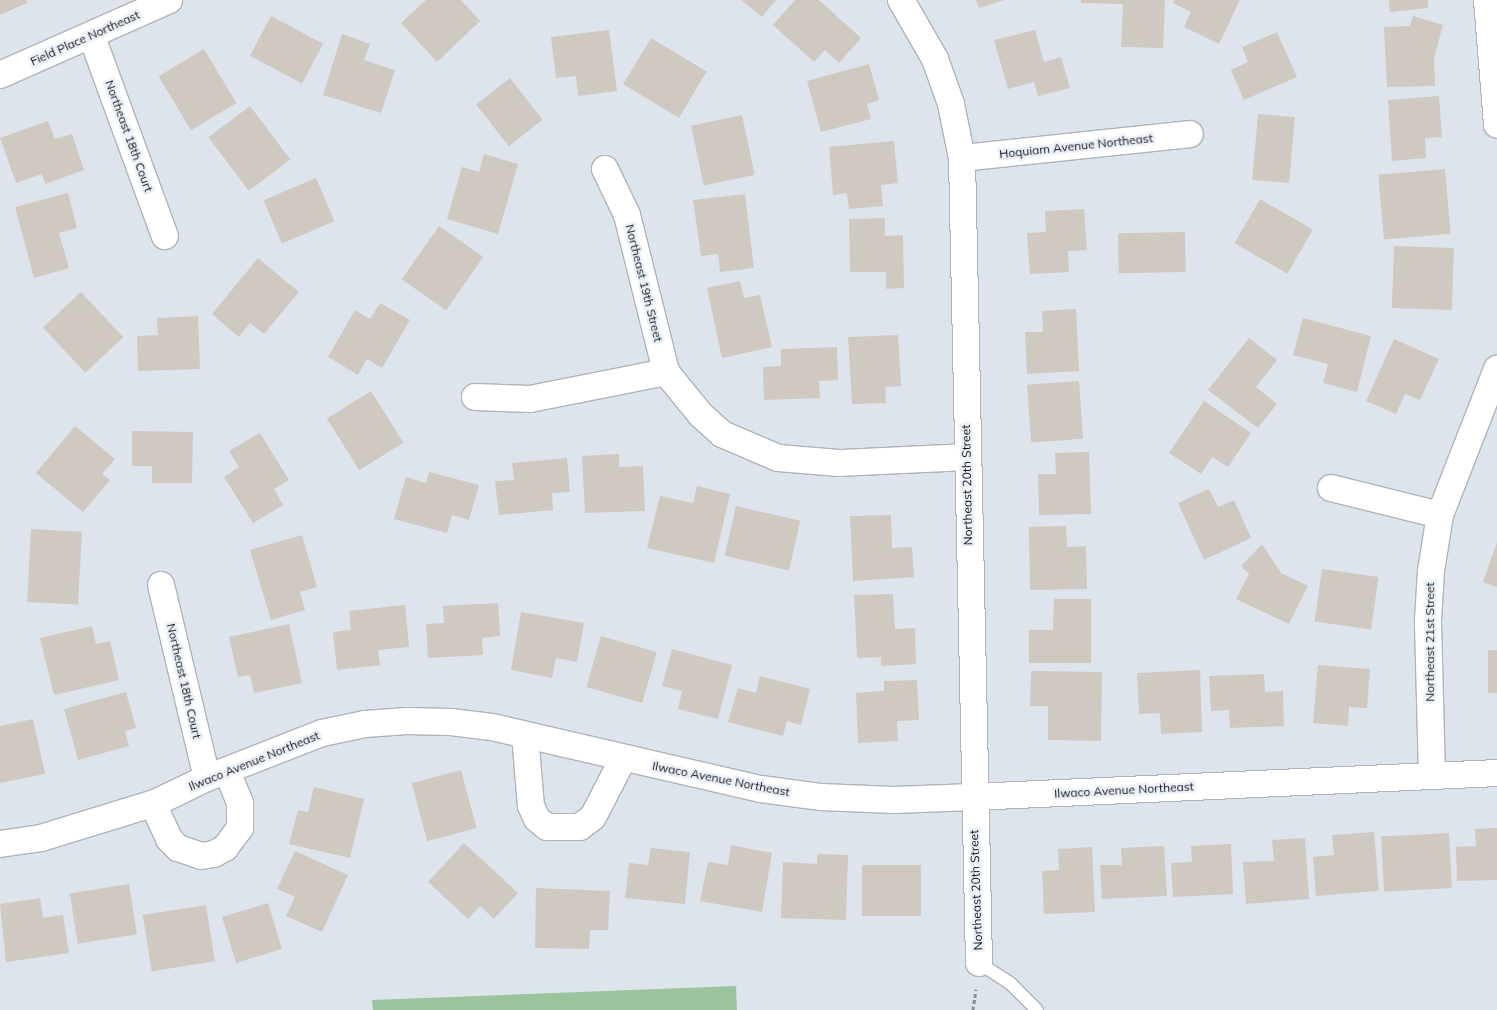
<!DOCTYPE html>
<html>
<head>
<meta charset="utf-8">
<style>
	body { margin:0 }
	#map { position:relative; width:1497px; height:1010px; overflow:hidden; background:#dee4eb; font-family:Mulish,sans-serif }
	div>[style] { position:absolute }
	[style*='--x'] { left:calc(var(--x)*1px); top:calc(var(--y)*1px); width:calc(var(--w)*1px); rotate:calc(var(--a)*1deg) }
	.green>* { inset:0; background:#9cc49c }
	.building>* { inset:0; background:#cfc9c2; transform-origin:0 0 }
	.path>* { height:3px; margin-top:-1.5px; transform-origin:0; background:repeating-linear-gradient(90deg,#8a8f94 0 4px,transparent 0 6.5px) }
	.roads { filter:drop-shadow(1px 0 #aeb4bb) drop-shadow(-1px 0 #aeb4bb) drop-shadow(0 1px #aeb4bb) drop-shadow(0 -1px #aeb4bb) }
	.lane>* { height:12px; margin:-6px; padding:0 6px; transform-origin:6px; border-radius:6px; background:#fff }
	.street>* { height:26px; margin:-13px; padding:0 13px; transform-origin:13px; border-radius:13px; background:#fff }
	span { translate:-50% -50%; white-space:nowrap; text-align:center; line-height:1.15; -webkit-text-stroke:5px #ebf1f9; paint-order:stroke }
	.street-label { font-size:12px; color:#101215 }
</style>
</head>
<body>
<div id="map">
	<div class="green">
		<div style="clip-path:polygon(736px 986px,737px 1010px,373px 1010px,372px 1000px)"></div>
	</div>
	<div class="building">
		<div style="clip-path:polygon(0 0,26px 0,27px 3px,0 15px)"></div>
		<div style="clip-path:polygon(426px 0,461px 0,480px 21px,437px 62px,401px 23px)"></div>
		<div style="clip-path:polygon(741px 0,776px 0,762px 17px)"></div>
		<div style="clip-path:polygon(795px 0,819px 0,861px 38px,839px 63px,825px 50px,814px 62px,773px 25px)"></div>
		<div style="clip-path:polygon(976px 0,1004px 0,979px 8px)"></div>
		<div style="clip-path:polygon(1081px 0,1165px 0,1163px 48px,1121px 47px,1123px 4px,1081px 3px)"></div>
		<div style="clip-path:polygon(1175px 0,1240px 0,1219px 44px,1184px 27px,1191px 12px,1173px 3px)"></div>
		<div style="clip-path:polygon(1389px 0,1428px 0,1428px 8px,1390px 12px)"></div>
		<div style="left:271px;top:16px;width:59px;height:45px;rotate:28deg"></div>
		<div style="clip-path:polygon(1413px 16px,1443px 25px,1434px 58px,1435px 86px,1387px 87px,1384px 27px,1410px 26px)"></div>
		<div style="clip-path:polygon(609px 30px,617px 91px,578px 96px,576px 76px,556px 78px,551px 37px)"></div>
		<div style="clip-path:polygon(1035px 30px,1044px 62px,1061px 57px,1070px 88px,1038px 96px,1034px 82px,1008px 89px,994px 40px)"></div>
		<div style="clip-path:polygon(1277px 32px,1297px 77px,1244px 100px,1231px 70px,1248px 62px,1242px 47px)"></div>
		<div style="clip-path:polygon(342px 34px,370px 44px,364px 60px,395px 70px,381px 113px,323px 95px)"></div>
		<div style="left:651px;top:38px;width:65px;height:54px;rotate:31deg"></div>
		<div style="left:204px;top:49px;width:63px;height:53px;rotate:59deg"></div>
		<div style="clip-path:polygon(869px 64px,879px 100px,867px 104px,871px 119px,821px 132px,807px 81px)"></div>
		<div style="left:510px;top:78px;width:53px;height:43px;rotate:52deg"></div>
		<div style="clip-path:polygon(1439px 96px,1442px 137px,1425px 138px,1426px 158px,1392px 161px,1388px 100px)"></div>
		<div style="left:250px;top:106px;width:67px;height:52px;rotate:53deg"></div>
		<div style="left:1258px;top:114px;width:37px;height:66px;rotate:5deg"></div>
		<div style="left:742px;top:115px;width:61px;height:52px;rotate:78deg"></div>
		<div style="clip-path:polygon(48px 121px,55px 139px,72px 134px,84px 170px,45px 184px,42px 174px,16px 183px,0 138px)"></div>
		<div style="clip-path:polygon(894px 141px,898px 183px,881px 185px,883px 206px,849px 209px,847px 193px,833px 195px,829px 147px)"></div>
		<div style="clip-path:polygon(484px 154px,518px 164px,498px 234px,447px 219px,462px 167px,479px 172px)"></div>
		<div style="left:1445px;top:169px;width:65px;height:67px;rotate:85deg"></div>
		<div style="left:316px;top:178px;width:47px;height:57px;rotate:67deg"></div>
		<div style="clip-path:polygon(68px 193px,77px 228px,59px 233px,69px 268px,34px 278px,15px 207px)"></div>
		<div style="clip-path:polygon(745px 194px,754px 268px,720px 272px,718px 254px,701px 256px,693px 200px)"></div>
		<div style="left:1260px;top:199px;width:61px;height:51px;rotate:30deg"></div>
		<div style="clip-path:polygon(1084px 209px,1087px 250px,1068px 251px,1069px 272px,1030px 274px,1027px 233px,1046px 232px,1045px 211px)"></div>
		<div style="clip-path:polygon(885px 218px,885px 236px,903px 235px,904px 288px,886px 289px,886px 272px,850px 272px,849px 219px)"></div>
		<div style="left:439px;top:226px;width:54px;height:65px;rotate:35deg"></div>
		<div style="left:1185px;top:232px;width:40px;height:67px;rotate:89deg"></div>
		<div style="left:1394px;top:246px;width:60px;height:62px;rotate:2deg"></div>
		<div style="clip-path:polygon(258px 258px,299px 292px,264px 334px,250px 323px,239px 337px,212px 314px)"></div>
		<div style="clip-path:polygon(740px 281px,744px 298px,760px 295px,772px 347px,722px 358px,707px 288px)"></div>
		<div style="left:81px;top:292px;width:62px;height:52px;rotate:47deg"></div>
		<div style="clip-path:polygon(380px 303px,410px 320px,382px 368px,367px 359px,358px 375px,328px 357px,355px 310px,370px 319px)"></div>
		<div style="clip-path:polygon(1076px 309px,1079px 371px,1027px 374px,1025px 332px,1043px 332px,1042px 311px)"></div>
		<div style="clip-path:polygon(198px 316px,200px 369px,138px 371px,137px 336px,158px 335px,157px 318px)"></div>
		<div style="clip-path:polygon(1303px 318px,1371px 336px,1357px 392px,1323px 383px,1328px 364px,1293px 355px)"></div>
		<div style="clip-path:polygon(898px 335px,901px 386px,885px 387px,886px 403px,852px 404px,848px 337px)"></div>
		<div style="clip-path:polygon(1249px 338px,1277px 360px,1256px 387px,1277px 404px,1258px 428px,1208px 390px)"></div>
		<div style="clip-path:polygon(1394px 339px,1439px 359px,1420px 400px,1405px 394px,1396px 414px,1366px 401px)"></div>
		<div style="clip-path:polygon(837px 347px,838px 380px,819px 381px,820px 398px,764px 400px,763px 367px,781px 366px,781px 349px)"></div>
		<div style="left:1079px;top:381px;width:58px;height:52px;rotate:86deg"></div>
		<div style="left:371px;top:391px;width:61px;height:52px;rotate:58deg"></div>
		<div style="clip-path:polygon(1204px 401px,1251px 433px,1228px 467px,1212px 457px,1201px 474px,1169px 453px)"></div>
		<div style="clip-path:polygon(75px 426px,115px 459px,102px 474px,110px 480px,83px 512px,36px 473px)"></div>
		<div style="clip-path:polygon(132px 431px,193px 432px,192px 483px,152px 483px,152px 466px,132px 466px)"></div>
		<div style="clip-path:polygon(260px 433px,289px 480px,274px 489px,283px 505px,253px 523px,224px 477px,239px 467px,229px 451px)"></div>
		<div style="clip-path:polygon(1089px 452px,1091px 514px,1039px 515px,1038px 474px,1056px 474px,1055px 453px)"></div>
		<div style="clip-path:polygon(619px 454px,619px 467px,643px 466px,645px 511px,585px 513px,582px 456px)"></div>
		<div style="clip-path:polygon(567px 458px,570px 492px,552px 493px,553px 510px,499px 515px,495px 481px,514px 480px,512px 463px)"></div>
		<div style="clip-path:polygon(429px 472px,479px 485px,469px 520px,452px 515px,447px 533px,394px 519px,406px 477px,426px 483px)"></div>
		<div style="clip-path:polygon(697px 486px,730px 494px,714px 563px,647px 548px,660px 496px,693px 503px)"></div>
		<div style="clip-path:polygon(1209px 489px,1218px 507px,1234px 500px,1251px 538px,1204px 560px,1178px 503px)"></div>
		<div style="left:736px;top:506px;width:66px;height:51px;rotate:13deg"></div>
		<div style="clip-path:polygon(891px 515px,892px 548px,912px 547px,914px 577px,853px 581px,850px 516px)"></div>
		<div style="clip-path:polygon(1066px 526px,1067px 547px,1086px 546px,1087px 589px,1030px 590px,1029px 527px)"></div>
		<div style="left:31px;top:529px;width:51px;height:73px;rotate:3deg"></div>
		<div style="clip-path:polygon(302px 535px,317px 587px,300px 592px,305px 610px,271px 620px,250px 550px)"></div>
		<div style="clip-path:polygon(1497px 542px,1497px 587px,1483px 582px)"></div>
		<div style="clip-path:polygon(1262px 544px,1281px 573px,1308px 586px,1289px 624px,1236px 599px,1249px 574px,1241px 566px)"></div>
		<div style="left:1322px;top:569px;width:57px;height:53px;rotate:8deg"></div>
		<div style="clip-path:polygon(893px 594px,895px 629px,915px 628px,916px 664px,881px 666px,881px 657px,857px 658px,854px 595px)"></div>
		<div style="clip-path:polygon(1054px 599px,1091px 599px,1091px 663px,1029px 663px,1029px 630px,1053px 630px)"></div>
		<div style="clip-path:polygon(498px 603px,500px 636px,482px 638px,483px 655px,428px 658px,426px 624px,444px 623px,443px 606px)"></div>
		<div style="clip-path:polygon(405px 605px,409px 647px,378px 650px,380px 665px,337px 670px,333px 632px,351px 630px,349px 611px)"></div>
		<div style="clip-path:polygon(521px 612px,584px 623px,577px 662px,556px 658px,552px 678px,511px 670px)"></div>
		<div style="clip-path:polygon(289px 624px,302px 683px,254px 693px,250px 675px,238px 677px,229px 637px)"></div>
		<div style="clip-path:polygon(92px 626px,96px 644px,110px 641px,119px 680px,54px 695px,40px 638px)"></div>
		<div style="left:601px;top:636px;width:58px;height:53px;rotate:16deg"></div>
		<div style="clip-path:polygon(672px 649px,732px 665px,718px 719px,678px 709px,682px 691px,662px 686px)"></div>
		<div style="left:1488px;top:650px;width:9px;height:43px"></div>
		<div style="clip-path:polygon(1318px 665px,1370px 669px,1367px 708px,1349px 707px,1348px 726px,1313px 723px)"></div>
		<div style="clip-path:polygon(1200px 670px,1202px 732px,1161px 734px,1160px 713px,1139px 714px,1137px 673px)"></div>
		<div style="clip-path:polygon(1031px 671px,1102px 672px,1101px 741px,1048px 740px,1048px 706px,1030px 706px)"></div>
		<div style="clip-path:polygon(1264px 674px,1265px 692px,1283px 691px,1284px 726px,1230px 728px,1229px 710px,1211px 711px,1209px 676px)"></div>
		<div style="clip-path:polygon(760px 676px,810px 689px,801px 725px,787px 721px,783px 736px,728px 722px,738px 688px,756px 693px)"></div>
		<div style="clip-path:polygon(917px 680px,919px 720px,897px 721px,898px 741px,858px 743px,856px 693px,884px 691px,884px 681px)"></div>
		<div style="clip-path:polygon(126px 692px,136px 728px,125px 731px,129px 746px,78px 760px,64px 709px)"></div>
		<div style="clip-path:polygon(33px 719px,45px 774px,0 783px,0 726px)"></div>
		<div style="left:461px;top:770px;width:60px;height:51px;rotate:75deg"></div>
		<div style="clip-path:polygon(314px 787px,364px 799px,350px 858px,289px 844px,298px 810px,308px 812px)"></div>
		<div style="clip-path:polygon(1497px 828px,1497px 880px,1457px 881px,1456px 847px,1476px 846px,1475px 829px)"></div>
		<div style="clip-path:polygon(1374px 832px,1379px 891px,1316px 896px,1313px 857px,1334px 855px,1332px 835px)"></div>
		<div style="left:1449px;top:833px;width:55px;height:68px;rotate:87deg"></div>
		<div style="clip-path:polygon(1305px 838px,1309px 899px,1246px 904px,1243px 862px,1274px 861px,1272px 840px)"></div>
		<div style="clip-path:polygon(464px 843px,518px 893px,494px 919px,480px 906px,468px 919px,428px 882px)"></div>
		<div style="clip-path:polygon(1231px 844px,1233px 894px,1173px 897px,1171px 863px,1192px 862px,1191px 846px)"></div>
		<div style="clip-path:polygon(731px 845px,772px 853px,762px 912px,700px 901px,708px 862px,728px 865px)"></div>
		<div style="clip-path:polygon(1164px 846px,1167px 896px,1102px 899px,1100px 865px,1122px 865px,1121px 848px)"></div>
		<div style="clip-path:polygon(1092px 847px,1095px 912px,1044px 914px,1042px 871px,1059px 870px,1058px 849px)"></div>
		<div style="clip-path:polygon(651px 848px,690px 852px,685px 904px,625px 898px,629px 863px,648px 865px)"></div>
		<div style="clip-path:polygon(295px 851px,348px 875px,322px 932px,286px 916px,295px 897px,277px 889px)"></div>
		<div style="clip-path:polygon(817px 854px,848px 855px,846px 920px,781px 918px,783px 862px,817px 864px)"></div>
		<div style="left:862px;top:865px;width:59px;height:51px"></div>
		<div style="left:129px;top:884px;width:51px;height:60px;rotate:81deg"></div>
		<div style="clip-path:polygon(536px 888px,610px 891px,608px 930px,590px 930px,589px 949px,535px 948px)"></div>
		<div style="clip-path:polygon(40px 898px,43px 918px,63px 915px,69px 953px,6px 962px,0 904px)"></div>
		<div style="left:268px;top:903px;width:48px;height:48px;rotate:73deg"></div>
		<div style="left:206px;top:905px;width:57px;height:64px;rotate:81deg"></div>
	</div>
	<div class="path">
		<div style="--x:973;--y:1010;--w:21;--a:-82"></div>
	</div>
	<div class="roads">
		<div class="lane">
			<div style="--x:979;--y:963;--w:37;--a:33"></div>
			<div style="--x:1010;--y:983;--w:38;--a:45"></div>
		</div>
		<div class="street">
			<div style="--x:901;--y:0;--w:68;--a:60"></div>
			<div style="--x:935;--y:59;--w:48;--a:70.4"></div>
			<div style="--x:951;--y:104;--w:55;--a:78.5"></div>
			<div style="--x:962;--y:158;--w:805;--a:88.79"></div>
			<div style="--x:1487;--y:0;--w:125;--a:85.4"></div>
			<div style="--x:92;--y:37;--w:212;--a:69.9"></div>
			<div style="--x:0;--y:75;--w:185;--a:-23.9"></div>
			<div style="--x:962;--y:158;--w:229;--a:-6"></div>
			<div style="--x:605;--y:169;--w:51;--a:64.4"></div>
			<div style="--x:627;--y:215;--w:162;--a:76"></div>
			<div style="--x:475;--y:397;--w:55;--a:2.1"></div>
			<div style="--x:530;--y:399;--w:139;--a:-11.2"></div>
			<div style="--x:666;--y:372;--w:55;--a:50.9"></div>
			<div style="--x:701;--y:415;--w:28;--a:42"></div>
			<div style="--x:722;--y:434;--w:61;--a:23.2"></div>
			<div style="--x:778;--y:458;--w:61;--a:4.7"></div>
			<div style="--x:839;--y:463;--w:127;--a:-2.7"></div>
			<div style="--x:1331;--y:488;--w:112;--a:13.9"></div>
			<div style="--x:161;--y:585;--w:198;--a:76.6"></div>
			<div style="--x:525;--y:735;--w:71;--a:85.2"></div>
			<div style="--x:531;--y:806;--w:14;--a:65"></div>
			<div style="--x:537;--y:819;--w:13;--a:39"></div>
			<div style="--x:547;--y:827;--w:33;--a:0"></div>
			<div style="--x:580;--y:827;--w:16;--a:-38"></div>
			<div style="--x:593;--y:817;--w:65;--a:-62.7"></div>
			<div style="--x:1432;--y:776;--w:156;--a:-91.5"></div>
			<div style="--x:1428;--y:620;--w:49;--a:-86.5"></div>
			<div style="--x:1431;--y:571;--w:57;--a:-80.9"></div>
			<div style="--x:1440;--y:515;--w:157;--a:-68.7"></div>
			<div style="--x:153;--y:804;--w:38;--a:65"></div>
			<div style="--x:169;--y:839;--w:13;--a:45"></div>
			<div style="--x:178;--y:848;--w:24;--a:19"></div>
			<div style="--x:201;--y:856;--w:13;--a:-9"></div>
			<div style="--x:214;--y:854;--w:13;--a:-29"></div>
			<div style="--x:225;--y:848;--w:25;--a:-53"></div>
			<div style="--x:240;--y:828;--w:25;--a:-90"></div>
			<div style="--x:240;--y:803;--w:35;--a:-112"></div>
			<div style="--x:0;--y:844;--w:41;--a:-8.3"></div>
			<div style="--x:41;--y:838;--w:119;--a:-17.1"></div>
			<div style="--x:155;--y:803;--w:58;--a:-25.7"></div>
			<div style="--x:207;--y:778;--w:123;--a:-21.4"></div>
			<div style="--x:322;--y:733;--w:44;--a:-11.8"></div>
			<div style="--x:365;--y:724;--w:42;--a:-4.1"></div>
			<div style="--x:407;--y:721;--w:44;--a:1.3"></div>
			<div style="--x:451;--y:722;--w:41;--a:7"></div>
			<div style="--x:492;--y:727;--w:276;--a:13"></div>
			<div style="--x:761;--y:789;--w:61;--a:7.6"></div>
			<div style="--x:821;--y:797;--w:73;--a:2.4"></div>
			<div style="--x:894;--y:800;--w:79;--a:-2.2"></div>
			<div style="--x:973;--y:797;--w:525;--a:-2.62"></div>
		</div>
	</div>
	<div class="street-label">
		<span style="left:85px;top:38px;rotate:-24deg">Field Place Northeast</span>
		<span style="left:129px;top:136px;rotate:70deg">Northeast 18th Court</span>
		<span style="left:1076px;top:146px;rotate:-6deg">Hoquiam Avenue Northeast</span>
		<span style="left:644px;top:283px;rotate:76deg">Northeast 19th Street</span>
		<span style="left:967px;top:485px;rotate:-91deg">Northeast 20th Street</span>
		<span style="left:1430px;top:642px;rotate:-90deg">Northeast 21st Street</span>
		<span style="left:184px;top:681px;rotate:77deg">Northeast 18th Court</span>
		<span style="left:254px;top:761px;rotate:-22deg">Ilwaco Avenue Northeast</span>
		<span style="left:721px;top:779px;rotate:11deg">Ilwaco Avenue Northeast</span>
		<span style="left:1124px;top:790px;rotate:-3deg">Ilwaco Avenue Northeast</span>
		<span style="left:976px;top:890px;rotate:-92deg">Northeast 20th Street</span>
	</div>
</div>
</body>
</html>
